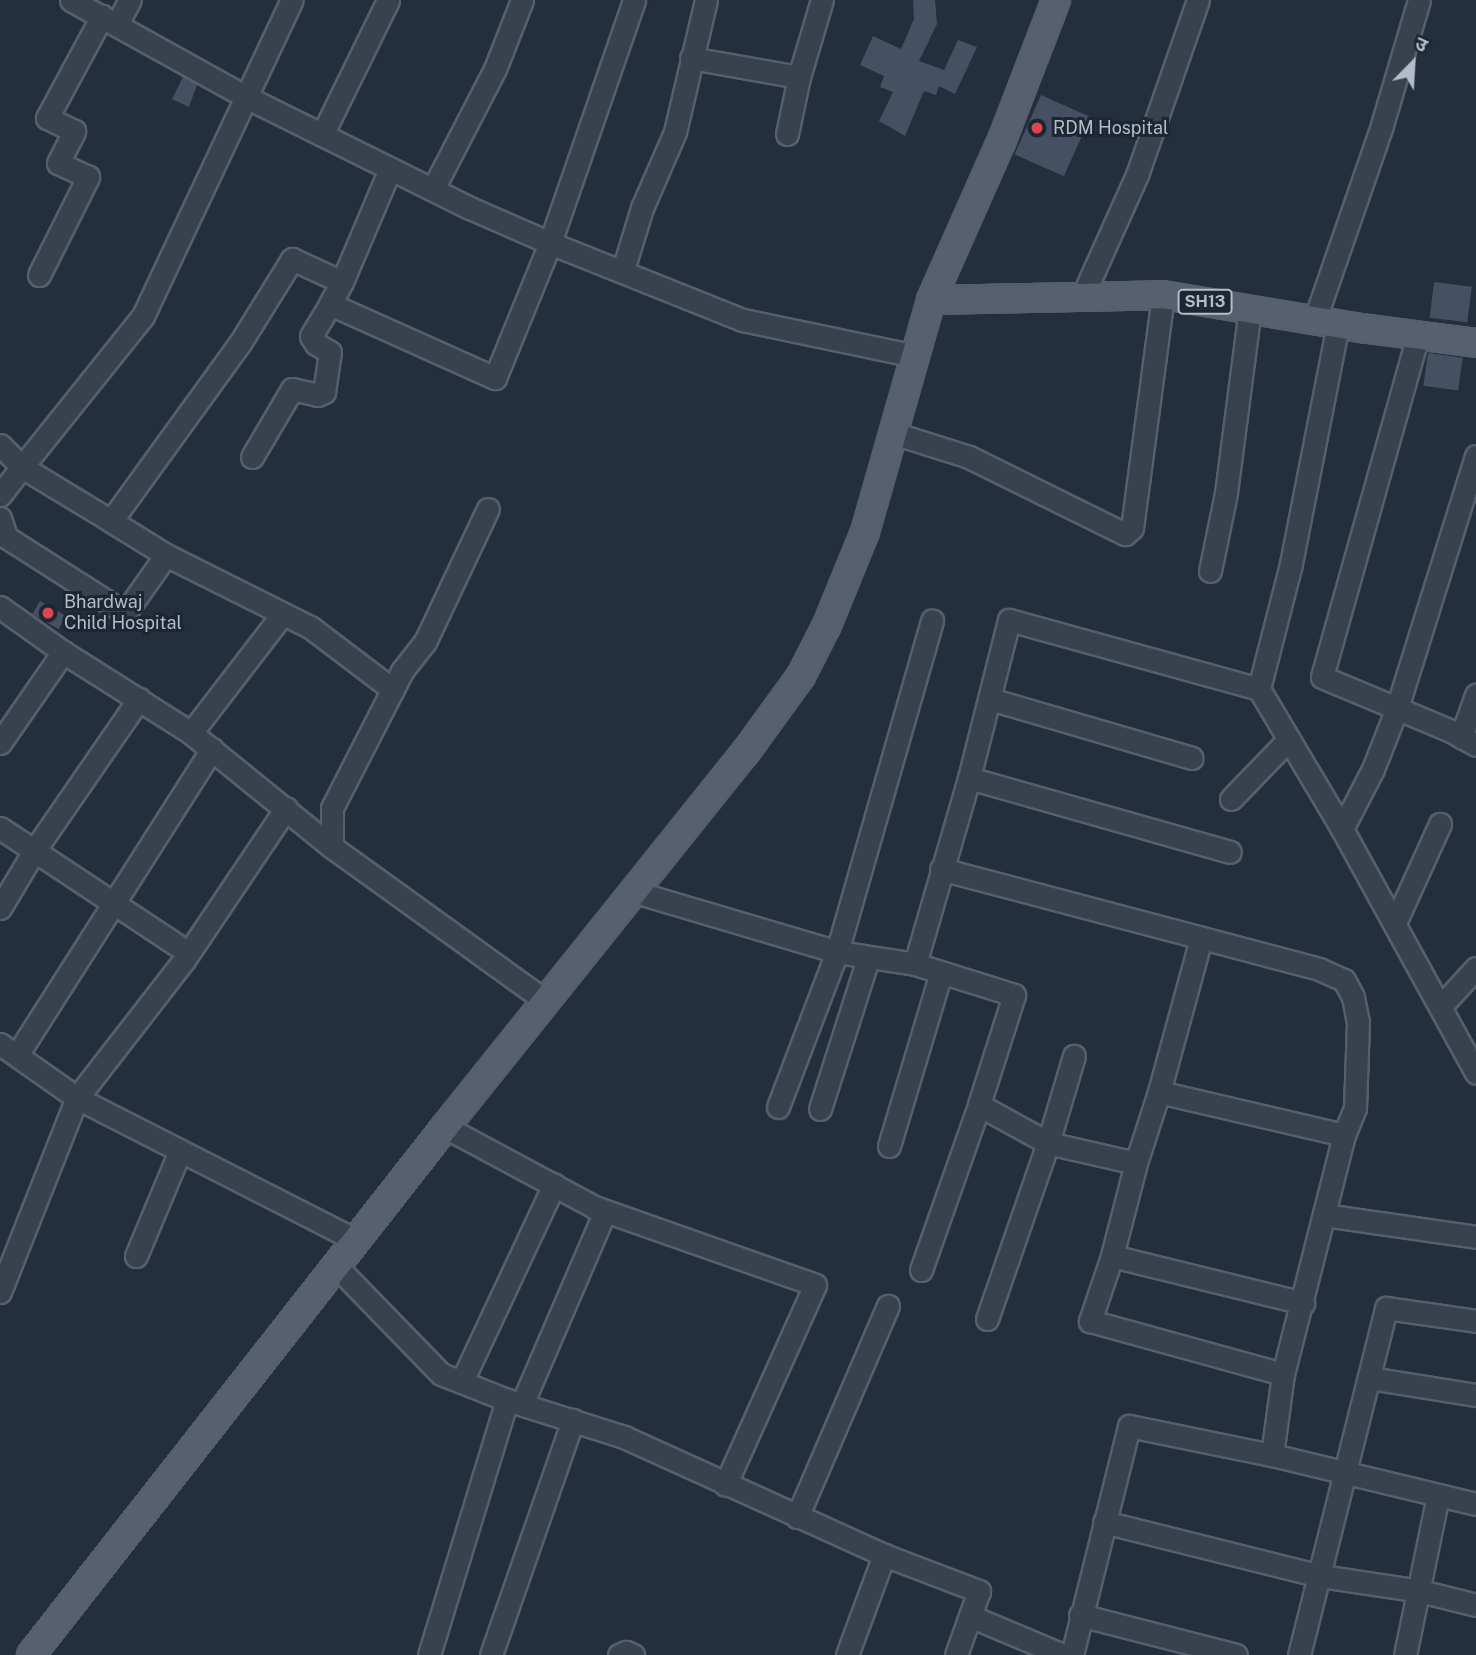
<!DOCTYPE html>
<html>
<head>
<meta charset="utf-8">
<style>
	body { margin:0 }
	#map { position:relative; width:1476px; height:1655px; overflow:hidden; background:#242f3e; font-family:"Public Sans","Noto Sans Devanagari",sans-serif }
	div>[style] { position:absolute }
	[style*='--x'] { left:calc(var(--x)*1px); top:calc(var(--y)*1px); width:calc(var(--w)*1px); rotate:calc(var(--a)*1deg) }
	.building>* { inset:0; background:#455162; transform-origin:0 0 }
	.roads { filter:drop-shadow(2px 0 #565f6c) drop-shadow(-2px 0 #565f6c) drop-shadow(0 2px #565f6c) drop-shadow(0 -2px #565f6c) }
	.minor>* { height:21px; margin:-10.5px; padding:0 10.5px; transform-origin:10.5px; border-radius:10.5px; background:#38414e }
	.major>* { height:26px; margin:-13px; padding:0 13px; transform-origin:13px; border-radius:13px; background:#56606e }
	.dots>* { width:19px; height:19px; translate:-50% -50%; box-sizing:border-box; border:4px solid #1d2633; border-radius:50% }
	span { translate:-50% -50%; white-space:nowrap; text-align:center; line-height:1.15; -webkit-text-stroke:6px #1d2633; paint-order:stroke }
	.shield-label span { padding:2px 5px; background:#1d2633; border:2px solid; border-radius:5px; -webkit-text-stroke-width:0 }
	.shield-label { font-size:16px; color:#b4bcc9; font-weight:700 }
	.poi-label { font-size:18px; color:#b4bcc9 }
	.left { translate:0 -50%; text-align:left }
	.north { position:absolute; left:1378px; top:28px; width:70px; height:70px; -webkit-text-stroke:5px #1d2633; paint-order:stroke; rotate:24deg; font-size:19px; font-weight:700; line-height:28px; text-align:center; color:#b4bcc9 }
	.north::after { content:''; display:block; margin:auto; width:24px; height:32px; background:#b4bcc9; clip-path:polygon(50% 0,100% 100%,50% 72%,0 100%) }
</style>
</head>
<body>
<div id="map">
	<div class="building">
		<div style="clip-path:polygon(913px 0,935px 0,937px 24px,919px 61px,944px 70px,958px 40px,977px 47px,955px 94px,939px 86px,936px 95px,924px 91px,905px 136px,879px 121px,893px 92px,880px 87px,884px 76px,860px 65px,873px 36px,901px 49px,914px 19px)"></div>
		<div style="clip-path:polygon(183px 77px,197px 85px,189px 107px,172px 99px)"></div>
		<div style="left:1041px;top:95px;width:54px;height:65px;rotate:24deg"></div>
		<div style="left:1434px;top:282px;width:38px;height:36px;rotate:7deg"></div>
		<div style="left:1428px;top:353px;width:35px;height:33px;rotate:8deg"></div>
		<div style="left:40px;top:601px;width:30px;height:15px;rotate:30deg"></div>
	</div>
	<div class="roads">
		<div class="minor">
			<div style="--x:71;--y:0;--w:202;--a:29"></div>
			<div style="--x:248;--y:98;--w:248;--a:26.4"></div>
			<div style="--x:470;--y:208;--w:87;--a:23.6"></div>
			<div style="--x:550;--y:243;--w:208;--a:21.8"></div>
			<div style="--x:743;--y:320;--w:176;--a:11.8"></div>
			<div style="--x:117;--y:24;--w:27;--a:-62"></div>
			<div style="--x:691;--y:58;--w:110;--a:10"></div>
			<div style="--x:787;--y:134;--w:58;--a:-78.1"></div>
			<div style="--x:799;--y:77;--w:80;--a:-73.4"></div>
			<div style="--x:322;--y:135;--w:150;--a:-63.9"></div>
			<div style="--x:433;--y:189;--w:135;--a:-62.7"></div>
			<div style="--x:495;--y:69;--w:74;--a:-68.6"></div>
			<div style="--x:623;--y:270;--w:65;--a:-73"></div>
			<div style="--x:642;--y:208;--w:83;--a:-66.5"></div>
			<div style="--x:675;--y:132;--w:136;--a:-76.8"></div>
			<div style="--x:39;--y:275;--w:110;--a:-63.4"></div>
			<div style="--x:88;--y:177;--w:33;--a:-155"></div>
			<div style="--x:58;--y:163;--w:36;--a:-63"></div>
			<div style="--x:74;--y:131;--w:30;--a:-154"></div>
			<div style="--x:47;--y:118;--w:116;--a:-61.7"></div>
			<div style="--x:342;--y:282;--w:123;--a:-67"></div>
			<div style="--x:1083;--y:295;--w:132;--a:-65.8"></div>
			<div style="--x:1137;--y:175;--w:185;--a:-70.8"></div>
			<div style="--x:1315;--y:319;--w:205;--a:-70.9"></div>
			<div style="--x:1382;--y:125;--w:130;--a:-73.5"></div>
			<div style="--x:1338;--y:324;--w:245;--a:101.1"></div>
			<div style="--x:1291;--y:564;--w:129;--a:104.4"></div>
			<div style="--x:1259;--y:689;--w:163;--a:59.3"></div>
			<div style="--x:1342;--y:829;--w:278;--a:61.2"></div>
			<div style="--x:1418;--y:335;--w:355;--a:105.7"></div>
			<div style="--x:1322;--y:677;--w:140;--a:22.7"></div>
			<div style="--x:1451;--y:731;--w:29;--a:29"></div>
			<div style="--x:893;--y:433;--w:80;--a:17.5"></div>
			<div style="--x:969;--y:457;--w:174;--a:26.3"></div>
			<div style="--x:1125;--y:534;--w:9;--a:-41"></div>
			<div style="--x:1132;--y:528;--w:235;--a:-82.4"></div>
			<div style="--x:0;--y:445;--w:31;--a:45"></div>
			<div style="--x:22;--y:467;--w:193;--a:-51.3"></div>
			<div style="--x:143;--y:316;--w:349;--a:-64.8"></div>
			<div style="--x:252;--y:457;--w:79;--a:-59.5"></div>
			<div style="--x:292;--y:389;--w:26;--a:13"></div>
			<div style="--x:317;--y:395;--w:8;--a:-23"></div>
			<div style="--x:324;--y:392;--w:40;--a:-81.5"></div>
			<div style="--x:330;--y:352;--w:16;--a:-150"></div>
			<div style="--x:316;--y:344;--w:9;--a:-122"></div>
			<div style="--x:311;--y:336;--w:37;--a:-59"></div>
			<div style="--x:0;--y:495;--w:36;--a:-52"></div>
			<div style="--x:22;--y:467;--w:104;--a:31.2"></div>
			<div style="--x:111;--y:521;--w:220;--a:-54.1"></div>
			<div style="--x:240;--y:343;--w:99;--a:-58.2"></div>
			<div style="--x:292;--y:259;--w:55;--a:24.7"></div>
			<div style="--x:342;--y:282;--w:25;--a:119"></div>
			<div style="--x:330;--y:304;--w:181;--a:24.2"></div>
			<div style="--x:495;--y:378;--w:146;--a:-67.8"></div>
			<div style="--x:550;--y:243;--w:257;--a:-70.9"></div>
			<div style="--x:0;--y:518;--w:20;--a:72"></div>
			<div style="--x:6;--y:537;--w:141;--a:32.6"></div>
			<div style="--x:125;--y:613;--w:71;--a:-54.7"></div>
			<div style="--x:111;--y:521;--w:65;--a:31.7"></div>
			<div style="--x:166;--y:555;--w:161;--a:26.6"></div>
			<div style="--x:310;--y:627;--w:104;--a:37.2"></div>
			<div style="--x:1210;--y:571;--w:80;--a:-78.4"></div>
			<div style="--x:1226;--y:493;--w:186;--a:-82.6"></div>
			<div style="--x:0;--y:607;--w:77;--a:35.5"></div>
			<div style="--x:63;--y:652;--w:151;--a:32.3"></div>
			<div style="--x:191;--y:733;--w:181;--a:39"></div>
			<div style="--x:332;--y:847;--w:265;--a:35.8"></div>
			<div style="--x:990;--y:699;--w:210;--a:16.3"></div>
			<div style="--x:191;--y:733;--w:149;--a:-52.4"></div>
			<div style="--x:1461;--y:737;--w:45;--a:-70.3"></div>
			<div style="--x:0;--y:743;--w:111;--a:-55.3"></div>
			<div style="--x:969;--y:778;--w:271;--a:15.8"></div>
			<div style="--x:1231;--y:799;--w:82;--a:-46"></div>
			<div style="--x:0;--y:828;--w:212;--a:33.5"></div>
			<div style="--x:1342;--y:829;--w:68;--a:-62.7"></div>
			<div style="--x:1373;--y:769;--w:66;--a:-68.5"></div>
			<div style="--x:1397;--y:708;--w:264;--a:-72.6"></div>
			<div style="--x:332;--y:847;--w:39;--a:-90"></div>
			<div style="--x:332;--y:808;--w:154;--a:-62.9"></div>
			<div style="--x:402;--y:671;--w:37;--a:-52"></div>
			<div style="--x:425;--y:642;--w:147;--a:-64.7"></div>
			<div style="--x:941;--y:869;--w:391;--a:14.8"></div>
			<div style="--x:1319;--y:969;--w:27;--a:24"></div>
			<div style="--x:1344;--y:980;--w:19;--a:62"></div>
			<div style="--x:1353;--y:997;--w:25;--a:79"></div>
			<div style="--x:1358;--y:1022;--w:86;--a:92"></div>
			<div style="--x:1355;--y:1108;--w:29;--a:112"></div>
			<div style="--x:1344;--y:1135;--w:247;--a:104.3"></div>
			<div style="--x:635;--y:892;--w:211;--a:16.5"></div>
			<div style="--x:837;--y:952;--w:79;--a:8.7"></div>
			<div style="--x:915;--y:964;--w:194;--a:-73.8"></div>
			<div style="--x:969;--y:778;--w:163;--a:-75.8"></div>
			<div style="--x:1009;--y:620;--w:259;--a:15.4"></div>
			<div style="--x:0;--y:908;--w:66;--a:-59.2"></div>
			<div style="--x:34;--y:851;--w:185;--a:-55.4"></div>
			<div style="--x:1395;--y:923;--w:109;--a:-65.6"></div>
			<div style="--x:915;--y:964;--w:104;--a:17.4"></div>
			<div style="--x:1014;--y:995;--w:115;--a:107.7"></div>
			<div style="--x:979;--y:1105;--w:79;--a:28.8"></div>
			<div style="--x:1048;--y:1143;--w:90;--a:12.8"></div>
			<div style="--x:1136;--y:1163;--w:96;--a:104.5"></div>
			<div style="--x:1112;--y:1256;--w:69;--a:108.7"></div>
			<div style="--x:1090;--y:1321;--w:200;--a:15.4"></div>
			<div style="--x:1283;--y:1374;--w:82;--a:97.7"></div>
			<div style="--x:1272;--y:1455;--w:210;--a:13.5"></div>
			<div style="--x:1441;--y:1006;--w:52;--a:-47.4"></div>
			<div style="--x:0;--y:1044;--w:94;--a:35"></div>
			<div style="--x:77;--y:1098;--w:313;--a:27"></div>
			<div style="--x:17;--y:1055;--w:363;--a:-57.5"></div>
			<div style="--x:1159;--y:1092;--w:190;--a:13.1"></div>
			<div style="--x:778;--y:1107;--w:166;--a:-69.2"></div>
			<div style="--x:837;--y:952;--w:345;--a:-74"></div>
			<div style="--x:820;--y:1109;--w:157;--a:-72.3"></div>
			<div style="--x:445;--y:1127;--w:169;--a:28.2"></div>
			<div style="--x:594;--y:1207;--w:234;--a:19.4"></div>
			<div style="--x:815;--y:1285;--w:219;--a:114.2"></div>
			<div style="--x:889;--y:1146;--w:181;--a:-73.3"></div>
			<div style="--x:1136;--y:1163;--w:75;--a:-72.1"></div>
			<div style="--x:1159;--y:1092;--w:160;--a:-74.7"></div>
			<div style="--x:1324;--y:1215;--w:154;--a:8.2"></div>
			<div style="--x:136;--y:1256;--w:114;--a:-67.3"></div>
			<div style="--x:1112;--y:1256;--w:197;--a:13.8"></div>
			<div style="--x:336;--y:1266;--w:151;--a:45.8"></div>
			<div style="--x:441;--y:1374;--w:71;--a:21.5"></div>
			<div style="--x:507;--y:1400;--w:123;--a:17.5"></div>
			<div style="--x:624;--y:1437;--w:286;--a:24.4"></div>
			<div style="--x:884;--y:1555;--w:102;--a:20.8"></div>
			<div style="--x:979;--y:1591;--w:27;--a:110"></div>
			<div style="--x:970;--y:1616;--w:101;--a:22.8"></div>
			<div style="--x:921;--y:1270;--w:175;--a:-70.6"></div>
			<div style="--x:0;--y:1292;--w:209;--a:-68.4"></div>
			<div style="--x:77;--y:1098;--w:175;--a:-52.2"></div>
			<div style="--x:184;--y:960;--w:183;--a:-56.1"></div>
			<div style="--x:987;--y:1319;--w:186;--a:-70.9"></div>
			<div style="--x:1048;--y:1143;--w:91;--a:-73.4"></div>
			<div style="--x:1370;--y:1378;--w:107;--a:9.1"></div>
			<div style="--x:462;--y:1381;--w:217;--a:-64.9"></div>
			<div style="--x:522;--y:1404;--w:210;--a:-66.7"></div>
			<div style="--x:797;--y:1517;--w:230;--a:-66.7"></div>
			<div style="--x:1104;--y:1522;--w:224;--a:14"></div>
			<div style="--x:1321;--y:1576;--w:100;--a:8.6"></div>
			<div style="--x:1420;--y:1591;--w:58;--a:14"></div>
			<div style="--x:1080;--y:1615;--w:161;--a:14.4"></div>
			<div style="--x:429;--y:1655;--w:267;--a:-73"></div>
			<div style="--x:491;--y:1655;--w:249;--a:-70.8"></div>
			<div style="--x:619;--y:1655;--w:8;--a:-23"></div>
			<div style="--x:626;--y:1652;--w:8;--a:23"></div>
			<div style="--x:847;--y:1655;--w:107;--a:-69.7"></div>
			<div style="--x:956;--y:1655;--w:41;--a:-70.3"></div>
			<div style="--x:1072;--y:1655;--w:236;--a:-76"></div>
			<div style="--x:1129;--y:1426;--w:146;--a:11.5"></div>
			<div style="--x:1299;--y:1655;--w:358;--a:-75.9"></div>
			<div style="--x:1386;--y:1308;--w:91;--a:8.2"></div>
			<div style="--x:1405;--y:1655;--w:163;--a:-78.3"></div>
		</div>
		<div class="major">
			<div style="--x:931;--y:300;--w:232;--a:-1.2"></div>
			<div style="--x:1163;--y:295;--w:201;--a:9.5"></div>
			<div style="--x:1361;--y:328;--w:116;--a:7.4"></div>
			<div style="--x:31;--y:1655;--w:671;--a:-51.9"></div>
			<div style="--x:445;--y:1127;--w:479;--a:-51.3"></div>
			<div style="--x:745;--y:753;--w:95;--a:-54"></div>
			<div style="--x:801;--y:676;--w:57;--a:-63"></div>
			<div style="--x:827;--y:625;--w:100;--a:-67.8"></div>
			<div style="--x:865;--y:532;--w:241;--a:-74.1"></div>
			<div style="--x:931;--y:300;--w:175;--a:-66.1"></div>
			<div style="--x:1002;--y:140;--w:150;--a:-68.9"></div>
		</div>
	</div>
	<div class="dots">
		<div style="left:1037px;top:128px;background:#e0444e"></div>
		<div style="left:48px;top:613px;background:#e0444e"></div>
	</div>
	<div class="shield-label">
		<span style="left:1205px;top:302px">SH13</span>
	</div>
	<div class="poi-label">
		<span class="left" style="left:1053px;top:128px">RDM Hospital</span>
		<span class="left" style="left:64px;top:613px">Bhardwaj<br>Child Hospital</span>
	</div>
	<div class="north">उ</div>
</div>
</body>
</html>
